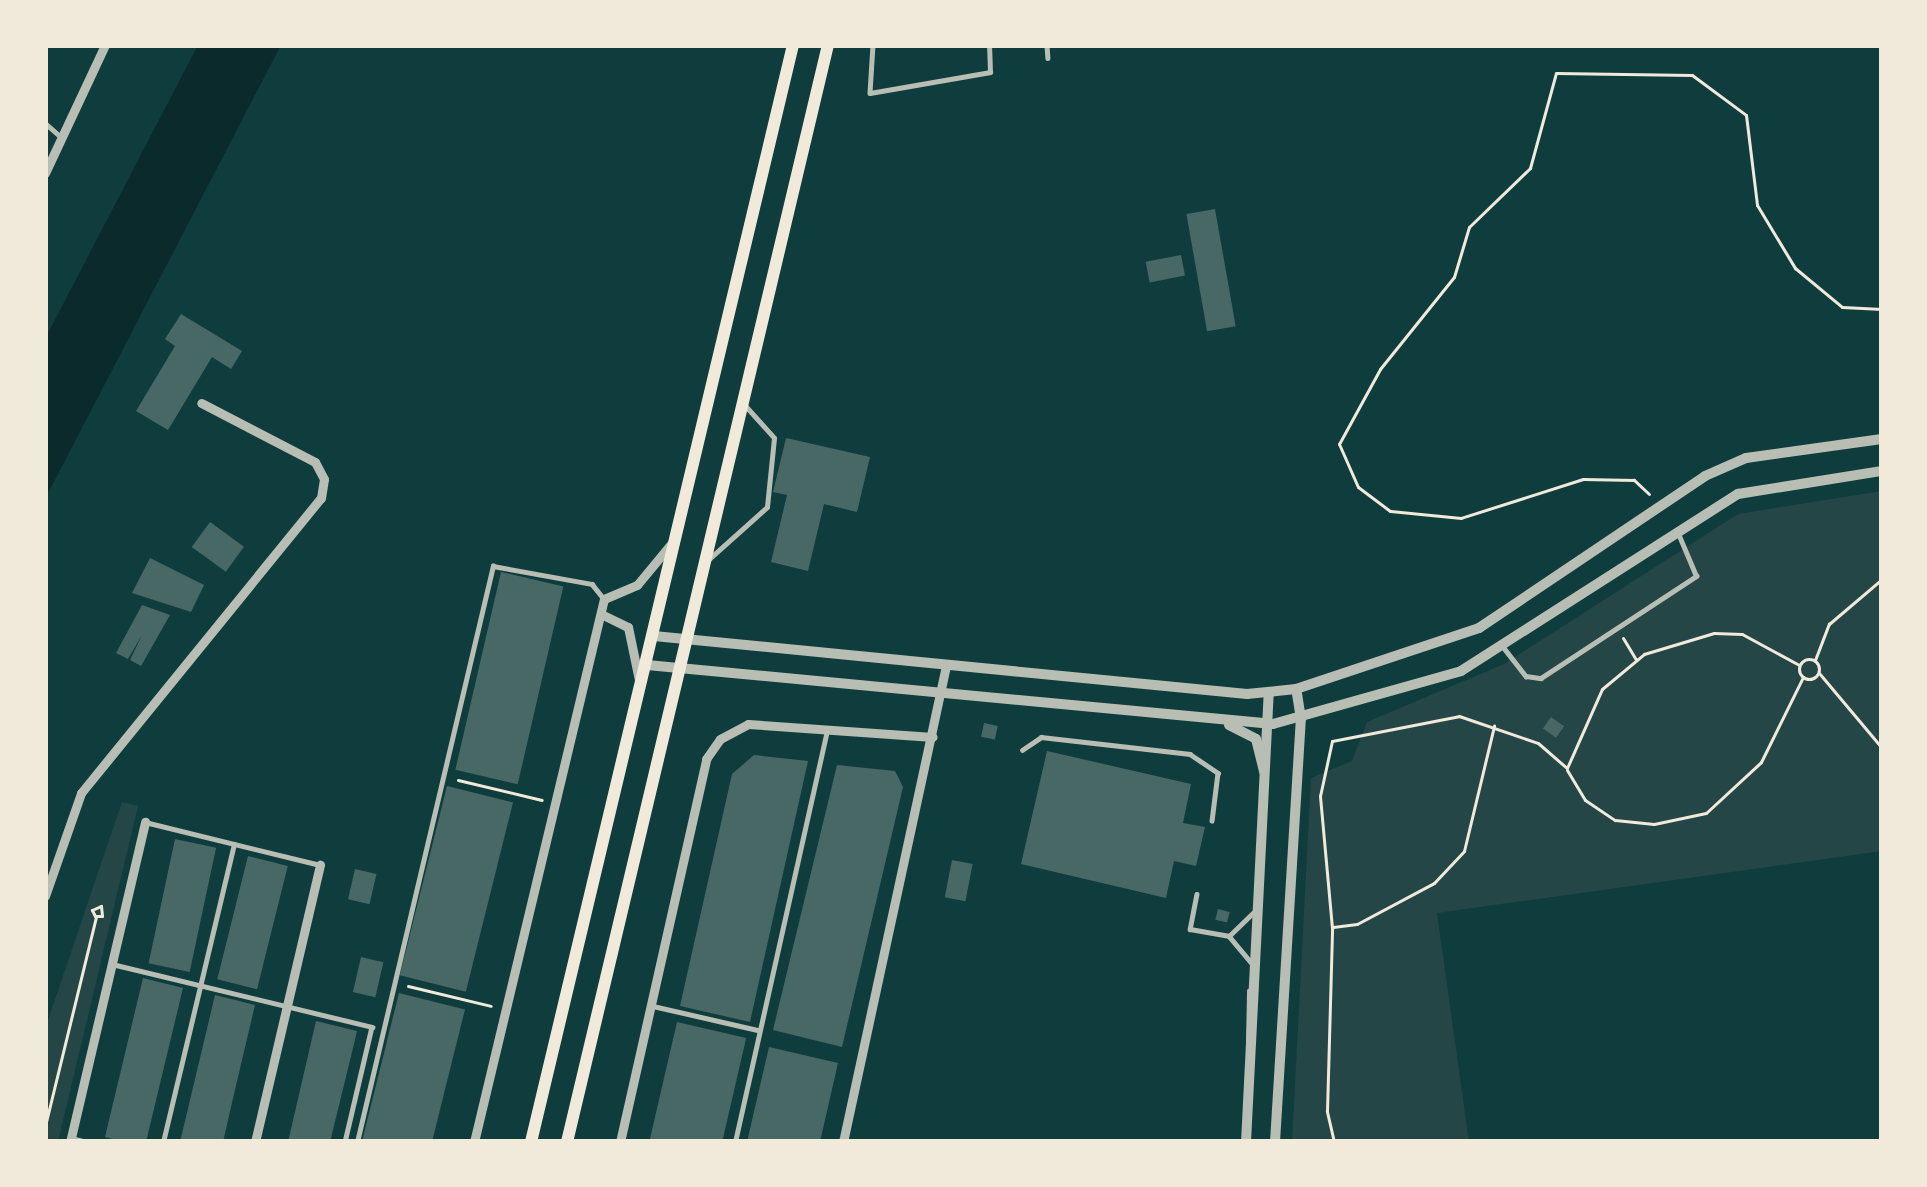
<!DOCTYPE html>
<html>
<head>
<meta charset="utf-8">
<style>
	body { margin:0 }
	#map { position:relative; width:1927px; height:1187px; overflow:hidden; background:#0f3d3e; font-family:Merriweather,serif }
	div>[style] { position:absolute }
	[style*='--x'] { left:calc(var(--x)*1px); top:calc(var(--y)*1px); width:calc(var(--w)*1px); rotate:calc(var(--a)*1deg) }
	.green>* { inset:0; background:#244646 }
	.water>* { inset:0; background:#0a2a2b }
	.building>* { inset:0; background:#486865; transform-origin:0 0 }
	.path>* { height:3px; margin:-1.5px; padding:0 1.5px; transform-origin:1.5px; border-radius:1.5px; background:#f1e9da }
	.path>.ring { margin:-1.5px; padding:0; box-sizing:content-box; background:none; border:3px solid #f1e9da; border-radius:50% }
	.service>* { height:4.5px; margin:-2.25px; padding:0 2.25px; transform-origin:2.25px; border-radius:2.25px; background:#b8beb3 }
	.minor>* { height:9px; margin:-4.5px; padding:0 4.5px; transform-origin:4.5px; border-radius:4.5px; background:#b8beb3 }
	.tertiary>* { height:10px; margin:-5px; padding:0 5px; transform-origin:5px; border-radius:5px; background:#b8beb3 }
	.secondary>* { height:12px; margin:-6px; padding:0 6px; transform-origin:6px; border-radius:6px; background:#f1e9da }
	span { translate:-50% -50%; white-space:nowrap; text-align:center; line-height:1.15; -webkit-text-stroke:12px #f1e9da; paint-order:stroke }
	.frame { position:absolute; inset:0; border:48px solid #f1e9da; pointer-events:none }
</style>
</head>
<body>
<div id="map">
	<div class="green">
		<div style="clip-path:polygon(1882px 491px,1882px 851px,1437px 913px,1469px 1142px,1292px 1142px,1311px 778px,1352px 761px,1367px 722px,1504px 664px,1738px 514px)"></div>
		<div style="clip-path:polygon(122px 802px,138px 806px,58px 1142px,45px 1142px,45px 1029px)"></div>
	</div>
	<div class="water">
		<div style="clip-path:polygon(198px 45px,281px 45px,45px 499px,45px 339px)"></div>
	</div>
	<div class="building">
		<div style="left:1215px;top:209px;width:119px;height:29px;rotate:80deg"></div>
		<div style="left:1181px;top:255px;width:21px;height:36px;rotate:79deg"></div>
		<div style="clip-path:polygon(181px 314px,242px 351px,231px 369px,212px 357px,168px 430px,136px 411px,175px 346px,165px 339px)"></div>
		<div style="clip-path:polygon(786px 438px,870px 457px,857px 512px,824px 504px,808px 571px,771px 562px,787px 495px,773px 492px)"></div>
		<div style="left:210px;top:522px;width:42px;height:31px;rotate:36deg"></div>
		<div style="clip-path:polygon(150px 558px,204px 585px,191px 612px,132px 593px)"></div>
		<div style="left:501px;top:572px;width:64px;height:203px;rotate:13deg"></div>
		<div style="clip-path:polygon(142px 605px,170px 615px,141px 666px,130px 660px,142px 635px,128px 659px,116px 653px)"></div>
		<div style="left:1551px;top:717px;width:16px;height:14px;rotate:35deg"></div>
		<div style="left:984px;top:723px;width:14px;height:14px;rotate:12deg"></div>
		<div style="clip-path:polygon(1047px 751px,1191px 784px,1183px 823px,1205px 827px,1196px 866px,1174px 861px,1166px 898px,1021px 864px)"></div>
		<div style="clip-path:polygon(754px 755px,808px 761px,750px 1022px,680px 1006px,732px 774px)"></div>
		<div style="clip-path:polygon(837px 765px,895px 771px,903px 787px,842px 1047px,773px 1030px)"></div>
		<div style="left:447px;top:786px;width:68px;height:195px;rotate:14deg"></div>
		<div style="left:175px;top:839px;width:42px;height:127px;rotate:12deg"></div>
		<div style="left:248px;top:856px;width:41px;height:127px;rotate:14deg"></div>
		<div style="left:952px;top:860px;width:21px;height:38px;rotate:11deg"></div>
		<div style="left:355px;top:869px;width:22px;height:31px;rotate:13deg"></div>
		<div style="left:1218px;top:909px;width:12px;height:11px;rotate:14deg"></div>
		<div style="left:361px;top:957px;width:23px;height:36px;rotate:13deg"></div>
		<div style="clip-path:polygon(143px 978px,183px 988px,146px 1142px,125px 1142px,105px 1137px)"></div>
		<div style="left:399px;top:993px;width:68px;height:153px;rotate:14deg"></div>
		<div style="clip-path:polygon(215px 995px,255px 1005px,234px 1094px,223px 1142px,180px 1142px)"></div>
		<div style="clip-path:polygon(316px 1021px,357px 1031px,353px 1048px,330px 1142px,288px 1142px)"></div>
		<div style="left:677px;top:1022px;width:71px;height:123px;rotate:13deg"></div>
		<div style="clip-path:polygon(769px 1047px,838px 1063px,820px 1142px,747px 1142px)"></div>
	</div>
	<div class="path">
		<div style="--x:1649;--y:494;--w:21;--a:-137"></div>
		<div style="--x:1634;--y:480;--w:51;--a:-178.9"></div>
		<div style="--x:1583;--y:479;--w:128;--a:162.3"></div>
		<div style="--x:1461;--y:518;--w:71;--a:-174.4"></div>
		<div style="--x:1390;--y:511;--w:40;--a:-143"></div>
		<div style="--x:1358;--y:487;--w:47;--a:-113.8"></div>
		<div style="--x:1339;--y:444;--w:85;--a:-61.3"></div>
		<div style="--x:1380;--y:369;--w:118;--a:-51.2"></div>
		<div style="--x:1454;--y:277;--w:52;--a:-73.3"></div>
		<div style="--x:1469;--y:227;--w:85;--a:-44"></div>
		<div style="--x:1530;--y:168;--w:98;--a:-74.7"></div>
		<div style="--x:1556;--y:73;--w:136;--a:0.8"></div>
		<div style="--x:1692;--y:75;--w:67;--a:36.5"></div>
		<div style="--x:1746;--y:115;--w:91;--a:83"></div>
		<div style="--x:1757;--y:205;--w:74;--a:58.9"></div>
		<div style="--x:1795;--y:268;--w:61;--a:39.7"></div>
		<div style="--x:1842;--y:307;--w:40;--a:2.9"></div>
		<div style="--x:1623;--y:638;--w:26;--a:59"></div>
		<div class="ring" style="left:1799px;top:659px;width:17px;height:17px"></div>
		<div style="--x:1815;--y:660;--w:39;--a:-69"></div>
		<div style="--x:1829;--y:624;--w:70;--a:-40.3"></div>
		<div style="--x:1819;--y:673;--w:98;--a:50"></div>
		<div style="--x:1567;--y:770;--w:35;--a:59"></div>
		<div style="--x:1585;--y:800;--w:36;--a:34"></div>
		<div style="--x:1615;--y:820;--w:39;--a:6"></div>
		<div style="--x:1654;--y:824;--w:53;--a:-11.9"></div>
		<div style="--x:1706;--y:813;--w:75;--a:-42.8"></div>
		<div style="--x:1761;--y:762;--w:95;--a:-63.7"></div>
		<div style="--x:458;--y:780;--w:86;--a:13.4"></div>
		<div style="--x:101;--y:906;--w:10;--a:84"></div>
		<div style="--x:102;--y:916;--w:7;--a:180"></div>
		<div style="--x:95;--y:916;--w:7;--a:-117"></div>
		<div style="--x:92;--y:910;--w:10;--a:-24"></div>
		<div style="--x:1333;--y:927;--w:24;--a:-7"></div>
		<div style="--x:1357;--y:924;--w:87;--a:-28"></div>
		<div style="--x:1434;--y:883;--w:44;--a:-46.8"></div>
		<div style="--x:1464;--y:851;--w:129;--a:-76.5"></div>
		<div style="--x:408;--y:986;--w:85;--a:13.5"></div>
		<div style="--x:45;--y:1126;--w:215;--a:-76.3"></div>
		<div style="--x:1334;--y:1142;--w:32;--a:-103"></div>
		<div style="--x:1327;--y:1111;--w:183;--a:-88.4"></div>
		<div style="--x:1332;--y:928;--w:133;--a:-95.2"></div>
		<div style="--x:1320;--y:796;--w:56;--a:-77.7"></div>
		<div style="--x:1332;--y:741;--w:129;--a:-11.1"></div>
		<div style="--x:1459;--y:716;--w:83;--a:18.9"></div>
		<div style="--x:1538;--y:743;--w:38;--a:41"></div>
		<div style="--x:1567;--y:768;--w:86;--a:-66.1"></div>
		<div style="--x:1602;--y:689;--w:55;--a:-39.8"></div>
		<div style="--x:1644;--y:654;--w:73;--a:-16.7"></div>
		<div style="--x:1714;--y:633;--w:28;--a:2"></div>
		<div style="--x:1742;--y:634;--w:65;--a:28.5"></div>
	</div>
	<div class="service">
		<div style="--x:873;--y:45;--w:48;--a:93.6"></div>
		<div style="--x:870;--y:93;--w:122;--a:-9.9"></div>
		<div style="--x:990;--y:72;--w:27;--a:-92"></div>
		<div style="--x:1047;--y:45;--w:13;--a:86"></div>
		<div style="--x:45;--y:123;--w:23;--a:41"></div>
		<div style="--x:708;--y:560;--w:79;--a:-41.9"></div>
		<div style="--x:767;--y:507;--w:69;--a:-84.2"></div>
		<div style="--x:774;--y:438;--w:42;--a:-132.1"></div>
		<div style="--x:1504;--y:648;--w:36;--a:52"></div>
		<div style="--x:1526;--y:676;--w:15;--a:8"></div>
		<div style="--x:1541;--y:678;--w:186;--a:-33.3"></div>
		<div style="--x:1696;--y:576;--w:43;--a:-113"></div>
		<div style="--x:1022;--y:750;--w:23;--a:-34"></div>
		<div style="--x:1041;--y:737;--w:150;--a:6.5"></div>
		<div style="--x:1190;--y:754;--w:34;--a:34"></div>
		<div style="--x:1218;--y:773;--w:48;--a:97.1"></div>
		<div style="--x:145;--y:822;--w:180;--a:13.8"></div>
		<div style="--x:1197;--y:894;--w:36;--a:101"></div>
		<div style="--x:1190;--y:929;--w:40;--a:10"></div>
		<div style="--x:1229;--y:936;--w:34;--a:50"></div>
		<div style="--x:1229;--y:936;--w:35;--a:-44"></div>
		<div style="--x:112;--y:964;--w:268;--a:13.6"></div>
		<div style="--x:372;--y:1027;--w:118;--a:103.2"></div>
		<div style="--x:653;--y:1006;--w:108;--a:12.9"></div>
		<div style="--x:1248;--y:1045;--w:54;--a:-88.9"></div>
		<div style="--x:71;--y:1138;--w:16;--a:14"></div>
		<div style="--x:163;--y:1142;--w:306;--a:-76.6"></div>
		<div style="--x:357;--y:1142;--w:592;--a:-76.72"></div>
		<div style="--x:493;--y:566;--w:101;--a:10.3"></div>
		<div style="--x:592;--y:584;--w:19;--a:51"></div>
		<div style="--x:735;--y:1142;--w:422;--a:-77.4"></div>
	</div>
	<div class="minor">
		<div style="--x:45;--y:173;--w:141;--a:-64.9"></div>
		<div style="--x:601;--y:614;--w:30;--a:26"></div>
		<div style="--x:628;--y:627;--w:54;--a:78.3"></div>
		<div style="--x:45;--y:896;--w:109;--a:-70.7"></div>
		<div style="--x:81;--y:793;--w:380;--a:-50.9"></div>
		<div style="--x:321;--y:498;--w:19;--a:-81"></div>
		<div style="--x:324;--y:479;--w:19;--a:-118"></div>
		<div style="--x:315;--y:462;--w:128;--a:-152.6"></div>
		<div style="--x:70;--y:1142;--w:329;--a:-76.8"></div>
		<div style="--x:255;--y:1142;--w:285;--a:-76.8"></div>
		<div style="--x:474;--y:1142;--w:558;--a:-76.54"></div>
		<div style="--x:604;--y:599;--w:36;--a:-23"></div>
		<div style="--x:637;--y:585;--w:53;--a:-50.3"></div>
		<div style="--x:620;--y:1142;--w:393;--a:-77.3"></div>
		<div style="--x:706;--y:759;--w:24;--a:-55"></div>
		<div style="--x:720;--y:739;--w:32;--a:-28"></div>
		<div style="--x:748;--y:724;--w:185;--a:4"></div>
		<div style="--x:843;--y:1142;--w:486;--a:-77.8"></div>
	</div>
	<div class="tertiary">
		<div style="--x:654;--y:636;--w:596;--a:5.59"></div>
		<div style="--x:1247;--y:694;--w:49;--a:-5.8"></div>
		<div style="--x:1296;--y:689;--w:193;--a:-18.4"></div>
		<div style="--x:1479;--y:628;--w:272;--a:-33.9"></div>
		<div style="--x:1705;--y:476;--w:45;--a:-23.7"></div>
		<div style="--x:1746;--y:458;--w:137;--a:-8"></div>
		<div style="--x:647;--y:665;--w:629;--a:5.38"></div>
		<div style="--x:1273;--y:724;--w:195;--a:-15.7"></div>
		<div style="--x:1461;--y:671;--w:329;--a:-32.6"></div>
		<div style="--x:1738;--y:494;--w:146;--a:-9.1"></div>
		<div style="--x:1229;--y:725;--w:30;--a:27"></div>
		<div style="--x:1256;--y:739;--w:34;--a:76"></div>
		<div style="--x:1246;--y:1142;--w:450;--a:-87.1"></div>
		<div style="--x:1275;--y:1142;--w:424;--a:-86.5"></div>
		<div style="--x:1301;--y:719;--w:30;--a:-99"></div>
	</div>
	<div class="secondary">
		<div style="--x:531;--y:1142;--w:1128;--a:-76.57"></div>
		<div style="--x:567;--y:1142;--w:1128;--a:-76.62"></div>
	</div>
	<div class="frame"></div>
</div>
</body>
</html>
